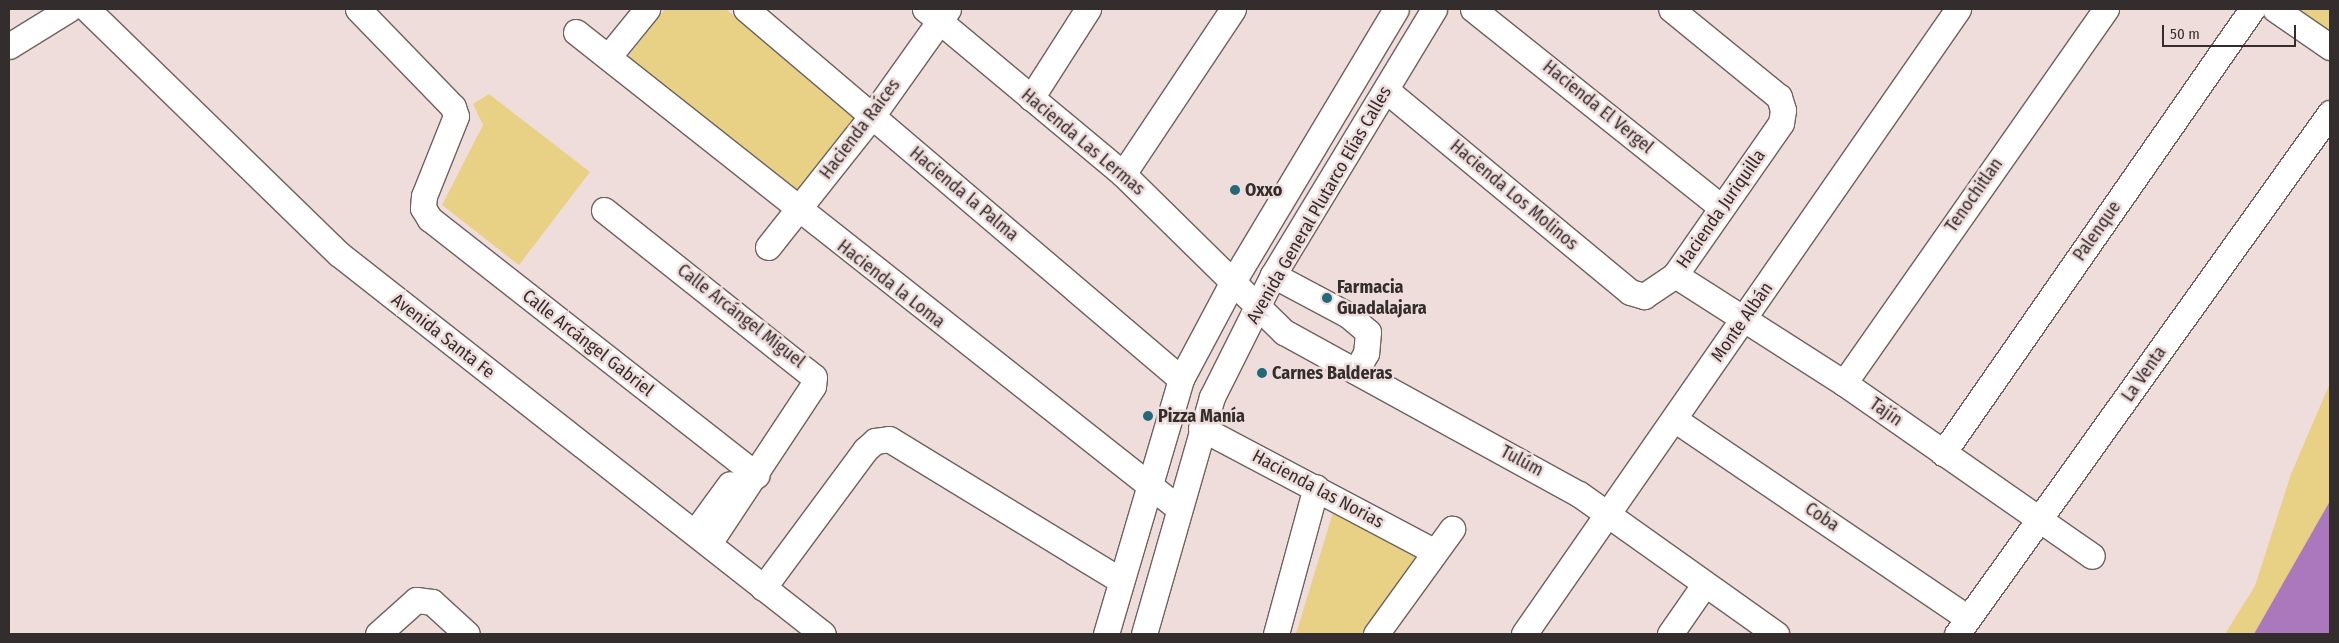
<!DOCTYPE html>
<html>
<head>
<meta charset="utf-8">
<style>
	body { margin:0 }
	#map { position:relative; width:2339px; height:643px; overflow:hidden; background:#eedddb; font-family:"Fira Sans Condensed",sans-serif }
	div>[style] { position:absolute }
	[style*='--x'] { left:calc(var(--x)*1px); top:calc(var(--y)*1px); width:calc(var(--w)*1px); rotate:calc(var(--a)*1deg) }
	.green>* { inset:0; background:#e8d184 }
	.water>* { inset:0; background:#ac78bd }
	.roads { filter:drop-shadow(1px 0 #6f615f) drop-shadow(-1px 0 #6f615f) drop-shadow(0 1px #6f615f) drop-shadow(0 -1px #6f615f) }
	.minor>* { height:25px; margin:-12.5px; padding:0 12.5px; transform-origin:12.5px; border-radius:12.5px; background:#fff }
	.dots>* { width:14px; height:14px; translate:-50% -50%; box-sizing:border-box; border:2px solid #eedddb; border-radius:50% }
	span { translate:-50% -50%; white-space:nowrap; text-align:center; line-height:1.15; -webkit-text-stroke:5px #eedddb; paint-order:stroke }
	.street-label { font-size:18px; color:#342d2d }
	.poi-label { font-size:18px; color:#342d2d; font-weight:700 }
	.left { translate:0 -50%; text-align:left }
	.frame { position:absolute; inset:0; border:10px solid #342d2d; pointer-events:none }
	.scale { position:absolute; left:2162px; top:25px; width:134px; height:22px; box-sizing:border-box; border:2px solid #342d2d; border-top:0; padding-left:6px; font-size:15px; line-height:18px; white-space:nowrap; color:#342d2d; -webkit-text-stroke:4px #eedddb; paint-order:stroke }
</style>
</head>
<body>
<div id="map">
	<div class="green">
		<div style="clip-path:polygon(665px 9px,726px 9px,854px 117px,795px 194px,624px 62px)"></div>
		<div style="clip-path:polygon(2298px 9px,2330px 9px,2330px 32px)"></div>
		<div style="clip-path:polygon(489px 94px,590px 172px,519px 265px,442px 205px,483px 125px,473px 104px)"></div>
		<div style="clip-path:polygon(2330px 383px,2330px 634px,2225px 634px,2255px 586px,2291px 474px)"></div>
		<div style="clip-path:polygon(1334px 509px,1420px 558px,1368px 634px,1296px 634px)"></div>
	</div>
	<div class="water">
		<div style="clip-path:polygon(2330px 501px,2330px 634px,2254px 634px)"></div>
	</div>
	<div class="roads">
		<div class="minor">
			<div style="--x:87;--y:9;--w:351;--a:44.2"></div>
			<div style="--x:339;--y:254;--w:615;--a:38.14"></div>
			<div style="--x:358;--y:9;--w:136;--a:45.9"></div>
			<div style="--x:453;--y:107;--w:9;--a:72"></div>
			<div style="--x:456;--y:116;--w:86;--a:111.8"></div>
			<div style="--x:424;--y:196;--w:12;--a:95"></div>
			<div style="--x:423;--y:208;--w:13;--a:58"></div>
			<div style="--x:430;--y:219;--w:415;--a:38.1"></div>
			<div style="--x:746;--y:9;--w:571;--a:40.38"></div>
			<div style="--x:925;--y:9;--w:258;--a:39.8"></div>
			<div style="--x:1123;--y:174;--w:226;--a:44.5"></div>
			<div style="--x:1284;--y:332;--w:337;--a:28.8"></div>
			<div style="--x:1579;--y:494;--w:242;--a:35.4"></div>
			<div style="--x:1473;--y:9;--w:317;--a:38.6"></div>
			<div style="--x:2275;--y:9;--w:67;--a:34.6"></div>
			<div style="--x:576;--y:32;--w:766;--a:38.32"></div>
			<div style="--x:9;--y:46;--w:70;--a:-31.7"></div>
			<div style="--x:608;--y:57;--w:62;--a:-50.9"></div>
			<div style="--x:1386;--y:90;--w:317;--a:39.6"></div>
			<div style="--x:1630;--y:292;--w:15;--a:16"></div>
			<div style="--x:1644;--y:296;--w:37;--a:-34"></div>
			<div style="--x:1675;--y:275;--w:185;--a:-55.1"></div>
			<div style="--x:1781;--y:123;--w:13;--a:-81"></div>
			<div style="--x:1783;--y:110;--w:14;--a:-107"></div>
			<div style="--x:1779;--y:97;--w:139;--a:-140.8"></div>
			<div style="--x:1031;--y:98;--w:106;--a:-57.4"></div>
			<div style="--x:1123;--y:174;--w:198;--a:-56.3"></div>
			<div style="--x:604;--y:210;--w:268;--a:38.5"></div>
			<div style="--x:814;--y:377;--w:9;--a:96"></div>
			<div style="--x:813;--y:386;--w:188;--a:123.5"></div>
			<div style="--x:768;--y:247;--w:167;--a:-51.6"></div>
			<div style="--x:872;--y:116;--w:131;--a:-54.6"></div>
			<div style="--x:1273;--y:275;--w:85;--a:28.1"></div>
			<div style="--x:1348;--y:315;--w:26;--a:40"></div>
			<div style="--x:1368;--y:332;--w:21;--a:95"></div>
			<div style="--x:1366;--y:353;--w:21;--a:119"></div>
			<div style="--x:1675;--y:275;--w:201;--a:32.6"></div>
			<div style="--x:1844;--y:383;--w:302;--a:34.9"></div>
			<div style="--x:1844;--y:383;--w:457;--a:-55"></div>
			<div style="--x:1674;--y:419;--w:355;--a:34.1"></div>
			<div style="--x:1201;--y:428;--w:263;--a:27.9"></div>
			<div style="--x:1943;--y:453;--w:541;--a:-55.16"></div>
			<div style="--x:695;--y:532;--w:59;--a:-53.9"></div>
			<div style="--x:763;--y:588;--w:172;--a:-53.5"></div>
			<div style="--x:865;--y:450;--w:13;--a:-42"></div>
			<div style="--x:875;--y:441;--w:14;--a:-8"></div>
			<div style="--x:889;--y:439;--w:271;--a:31.4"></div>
			<div style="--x:378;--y:634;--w:51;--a:-41.8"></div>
			<div style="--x:416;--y:600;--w:16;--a:7"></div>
			<div style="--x:432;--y:602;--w:47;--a:42.4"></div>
			<div style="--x:1106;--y:634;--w:266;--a:-73.6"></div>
			<div style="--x:1181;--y:379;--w:109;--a:-62"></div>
			<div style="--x:1232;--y:283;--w:319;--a:-59.1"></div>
			<div style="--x:1144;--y:634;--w:247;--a:-74"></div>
			<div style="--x:1212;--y:397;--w:136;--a:-63.4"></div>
			<div style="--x:1273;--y:275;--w:311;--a:-58.8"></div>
			<div style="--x:1276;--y:634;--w:152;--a:-74.8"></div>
			<div style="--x:1376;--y:634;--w:130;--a:-54.1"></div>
			<div style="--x:1524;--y:634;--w:761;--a:-55.22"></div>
			<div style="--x:1670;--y:634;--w:60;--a:-55.2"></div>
			<div style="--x:1957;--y:634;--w:641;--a:-54.4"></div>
		</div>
	</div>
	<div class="dots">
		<div style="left:1235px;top:190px;background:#246979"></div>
		<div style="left:1327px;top:298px;background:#246979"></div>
		<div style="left:1262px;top:373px;background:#246979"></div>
		<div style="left:1148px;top:416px;background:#246979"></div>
	</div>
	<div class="street-label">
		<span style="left:1598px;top:107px;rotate:39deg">Hacienda El Vergel</span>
		<span style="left:860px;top:129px;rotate:-53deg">Hacienda Raíces</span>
		<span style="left:1083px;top:142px;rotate:40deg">Hacienda Las Lermas</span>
		<span style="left:964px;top:194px;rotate:40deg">Hacienda la Palma</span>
		<span style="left:1514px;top:195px;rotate:40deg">Hacienda Los Molinos</span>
		<span style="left:1974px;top:195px;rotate:-55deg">Tenochitlan</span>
		<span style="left:1319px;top:205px;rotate:-60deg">Avenida General Plutarco Elías Calles</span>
		<span style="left:1721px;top:209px;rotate:-55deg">Hacienda Juriquilla</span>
		<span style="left:2097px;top:231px;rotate:-55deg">Palenque</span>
		<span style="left:891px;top:284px;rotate:38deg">Hacienda la Loma</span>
		<span style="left:741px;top:316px;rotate:38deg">Calle Arcángel Miguel</span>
		<span style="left:1742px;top:322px;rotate:-55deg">Monte Albán</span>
		<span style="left:443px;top:336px;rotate:38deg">Avenida Santa Fe</span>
		<span style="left:588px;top:343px;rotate:38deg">Calle Arcángel Gabriel</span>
		<span style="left:2144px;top:374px;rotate:-55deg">La Venta</span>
		<span style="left:1886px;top:412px;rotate:35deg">Tajín</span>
		<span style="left:1522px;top:461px;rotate:28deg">Tulúm</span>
		<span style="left:1318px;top:489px;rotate:28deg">Hacienda las Norias</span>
		<span style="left:1822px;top:517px;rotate:34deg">Coba</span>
	</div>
	<div class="poi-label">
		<span class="left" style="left:1245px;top:190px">Oxxo</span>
		<span class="left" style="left:1337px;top:298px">Farmacia<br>Guadalajara</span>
		<span class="left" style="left:1272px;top:373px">Carnes Balderas</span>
		<span class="left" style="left:1158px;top:416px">Pizza Manía</span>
	</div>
	<div class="frame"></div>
	<div class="scale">50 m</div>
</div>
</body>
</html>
